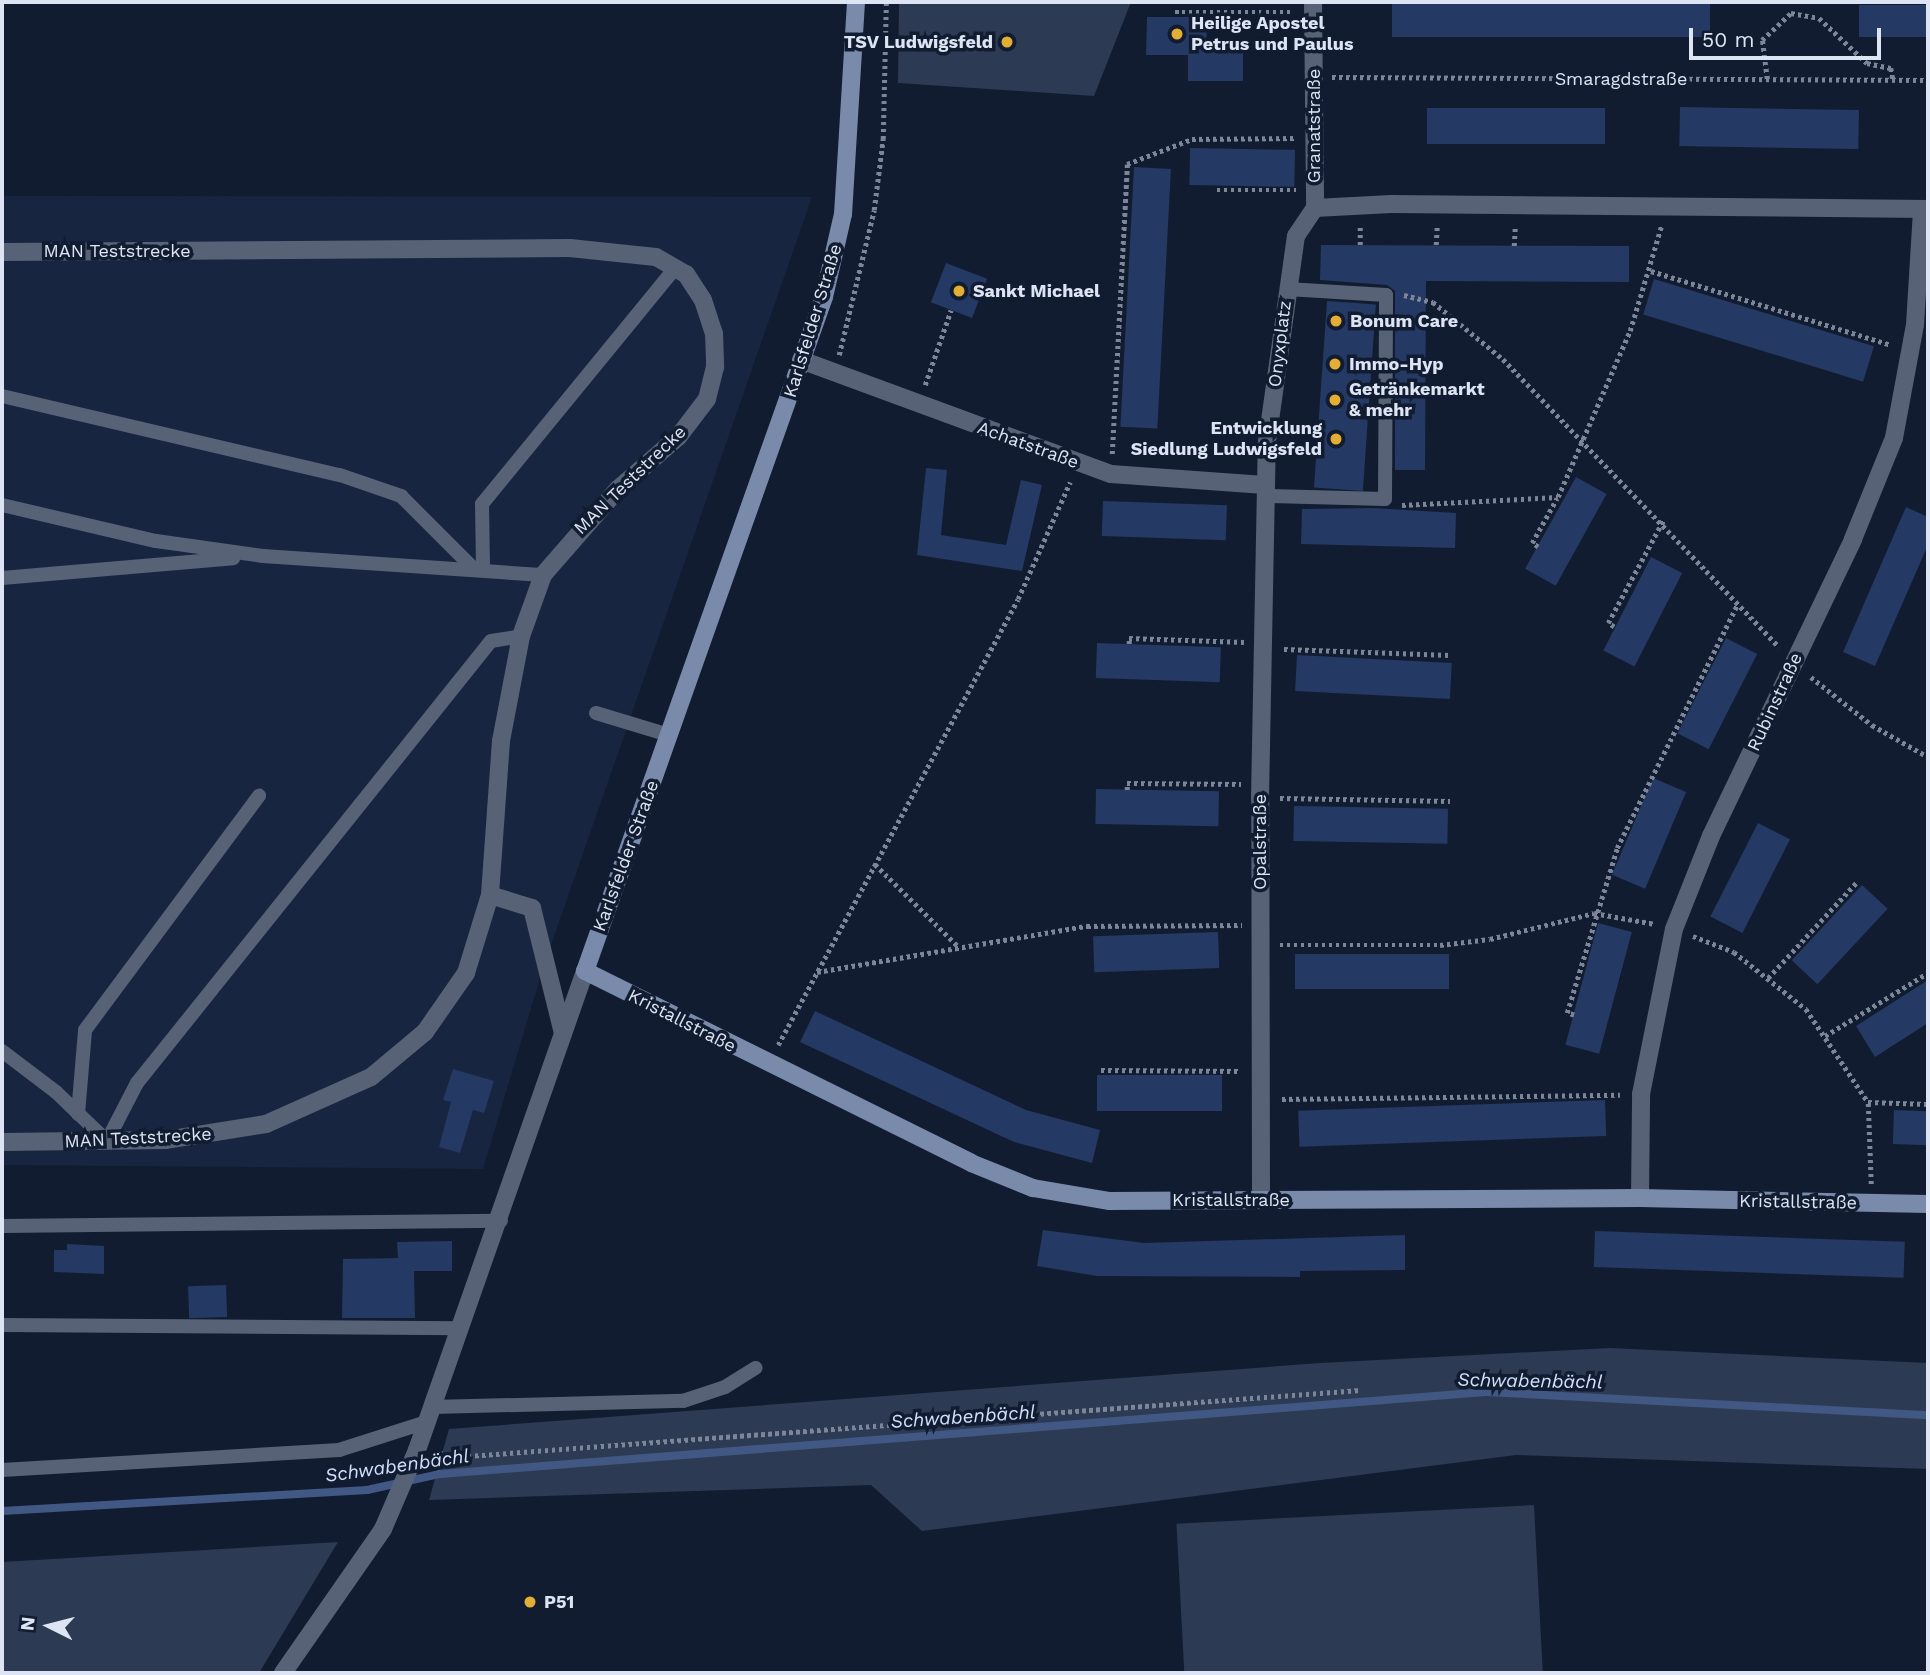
<!DOCTYPE html>
<html>
<head>
<meta charset="utf-8">
<style>
	body { margin:0 }
	#map { position:relative; width:1930px; height:1675px; overflow:hidden; background:#111c31; font-family:"Work Sans",sans-serif }
	div>[style] { position:absolute }
	[style*='--x'] { left:calc(var(--x)*1px); top:calc(var(--y)*1px); width:calc(var(--w)*1px); rotate:calc(var(--a)*1deg) }
	.built>* { inset:0; background:#172540 }
	.green>* { inset:0; background:#2d3a53; transform-origin:0 0 }
	.stream>* { height:8px; margin:-4px; padding:0 4px; transform-origin:4px; border-radius:4px; background:#415885 }
	.building>* { inset:0; background:#243963; transform-origin:0 0 }
	.path>* { height:4.5px; margin-top:-2.25px; transform-origin:0; background:repeating-linear-gradient(90deg,#7d8698 0 3.5px,transparent 0 7px) }
	.lane>* { height:14px; margin:-7px; padding:0 7px; transform-origin:7px; border-radius:7px; background:#576277 }
	.street>* { height:18px; margin:-9px; padding:0 9px; transform-origin:9px; border-radius:9px; background:#576277 }
	.secondary>* { height:18px; margin:-9px; padding:0 9px; transform-origin:9px; border-radius:9px; background:#798aab }
	.dots>* { width:19px; height:19px; translate:-50% -50%; box-sizing:border-box; border:4px solid #111c31; border-radius:50% }
	span { translate:-50% -50%; white-space:nowrap; text-align:center; line-height:1.15; -webkit-text-stroke:7px #111c31; paint-order:stroke }
	.poi-label { font-size:18px; color:#dde5f4; font-weight:700 }
	.left { translate:0 -50%; text-align:left }
	.right { translate:-100% -50%; text-align:right }
	.street-label { font-size:18px; color:#dde5f4 }
	.water-label { font-size:19px; color:#d0e0fd; font-style:italic }
	.frame { position:absolute; inset:0; border:4px solid #dde5f4; pointer-events:none }
	.north { position:absolute; left:14px; top:1591px; width:70px; height:70px; -webkit-text-stroke:5px #111c31; paint-order:stroke; rotate:276deg; font-size:19px; font-weight:700; line-height:28px; text-align:center; color:#dde5f4 }
	.north::after { content:''; display:block; margin:auto; width:24px; height:32px; background:#dde5f4; clip-path:polygon(50% 0,100% 100%,50% 72%,0 100%) }
	.scale { position:absolute; left:1689px; top:28px; width:192px; height:32px; box-sizing:border-box; border:4px solid #dde5f4; border-top:0; padding-left:9px; font-size:21px; line-height:24px; white-space:nowrap; color:#dde5f4; -webkit-text-stroke:5px #111c31; paint-order:stroke }
</style>
</head>
<body>
<div id="map">
	<div class="built">
		<div style="clip-path:polygon(2px 196px,812px 197px,543px 968px,483px 1169px,2px 1165px)"></div>
	</div>
	<div class="green">
		<div style="clip-path:polygon(899px 2px,1131px 2px,1094px 96px,898px 83px)"></div>
		<div style="clip-path:polygon(1610px 1348px,1928px 1363px,1928px 1469px,1516px 1455px,922px 1531px,871px 1485px,429px 1500px,449px 1429px,1320px 1363px)"></div>
		<div style="left:1534px;top:1505px;width:168px;height:358px;rotate:87deg"></div>
		<div style="clip-path:polygon(338px 1542px,259px 1673px,2px 1673px,2px 1562px)"></div>
	</div>
	<div class="stream">
		<div style="--x:2;--y:1511;--w:366;--a:-3.3"></div>
		<div style="--x:367;--y:1490;--w:75;--a:-12.4"></div>
		<div style="--x:440;--y:1474;--w:1049;--a:-4.48"></div>
		<div style="--x:1486;--y:1392;--w:443;--a:3"></div>
	</div>
	<div class="building">
		<div style="left:1392px;top:2px;width:318px;height:35px"></div>
		<div style="left:1859px;top:5px;width:69px;height:32px"></div>
		<div style="clip-path:polygon(1147px 17px,1207px 17px,1206px 51px,1243px 51px,1243px 81px,1188px 81px,1188px 55px,1146px 55px)"></div>
		<div style="left:1680px;top:107px;width:179px;height:39px;rotate:1deg"></div>
		<div style="left:1427px;top:108px;width:178px;height:36px"></div>
		<div style="left:1190px;top:148px;width:105px;height:37px;rotate:1deg"></div>
		<div style="left:1134px;top:167px;width:37px;height:260px;rotate:3deg"></div>
		<div style="clip-path:polygon(1321px 245px,1629px 246px,1629px 282px,1426px 281px,1425px 470px,1395px 470px,1395px 291px,1387px 285px,1320px 280px)"></div>
		<div style="left:946px;top:263px;width:44px;height:42px;rotate:21deg"></div>
		<div style="left:1654px;top:279px;width:230px;height:37px;rotate:17deg"></div>
		<div style="left:1327px;top:301px;width:49px;height:187px;rotate:4deg"></div>
		<div style="clip-path:polygon(926px 468px,947px 470px,941px 535px,1006px 545px,1021px 480px,1042px 485px,1022px 571px,917px 555px)"></div>
		<div style="left:1576px;top:477px;width:35px;height:105px;rotate:29deg"></div>
		<div style="left:1103px;top:501px;width:124px;height:35px;rotate:2deg"></div>
		<div style="clip-path:polygon(1906px 507px,1928px 517px,1928px 545px,1875px 666px,1843px 652px)"></div>
		<div style="clip-path:polygon(1373px 508px,1456px 513px,1455px 548px,1301px 544px,1302px 509px)"></div>
		<div style="left:1651px;top:557px;width:35px;height:105px;rotate:27deg"></div>
		<div style="left:1726px;top:638px;width:35px;height:107px;rotate:27deg"></div>
		<div style="left:1097px;top:643px;width:124px;height:35px;rotate:2deg"></div>
		<div style="left:1297px;top:655px;width:155px;height:36px;rotate:3deg"></div>
		<div style="left:1653px;top:778px;width:36px;height:105px;rotate:23deg"></div>
		<div style="left:1096px;top:789px;width:123px;height:35px;rotate:1deg"></div>
		<div style="left:1294px;top:806px;width:154px;height:35px;rotate:1deg"></div>
		<div style="left:1758px;top:823px;width:36px;height:105px;rotate:27deg"></div>
		<div style="left:1862px;top:885px;width:35px;height:103px;rotate:43deg"></div>
		<div style="left:1598px;top:923px;width:35px;height:126px;rotate:15deg"></div>
		<div style="left:1218px;top:932px;width:36px;height:125px;rotate:88deg"></div>
		<div style="left:1449px;top:954px;width:35px;height:154px;rotate:90deg"></div>
		<div style="clip-path:polygon(1928px 980px,1928px 1023px,1875px 1057px,1856px 1026px)"></div>
		<div style="clip-path:polygon(815px 1011px,1026px 1110px,1100px 1130px,1092px 1163px,1014px 1142px,800px 1042px)"></div>
		<div style="clip-path:polygon(453px 1069px,494px 1081px,484px 1113px,473px 1110px,460px 1153px,439px 1147px,451px 1102px,443px 1100px)"></div>
		<div style="left:1097px;top:1075px;width:125px;height:36px"></div>
		<div style="left:1605px;top:1100px;width:36px;height:307px;rotate:88deg"></div>
		<div style="left:1894px;top:1110px;width:34px;height:34px;rotate:2deg"></div>
		<div style="clip-path:polygon(1043px 1230px,1144px 1243px,1405px 1235px,1405px 1270px,1300px 1271px,1300px 1277px,1097px 1276px,1037px 1266px)"></div>
		<div style="left:1595px;top:1231px;width:310px;height:36px;rotate:2deg"></div>
		<div style="clip-path:polygon(452px 1241px,452px 1271px,414px 1271px,415px 1318px,342px 1318px,343px 1259px,398px 1258px,397px 1242px)"></div>
		<div style="clip-path:polygon(67px 1244px,104px 1246px,104px 1274px,54px 1272px,54px 1250px,67px 1250px)"></div>
		<div style="left:226px;top:1285px;width:32px;height:38px;rotate:88deg"></div>
	</div>
	<div class="path">
		<div style="--x:1175;--y:12;--w:117;--a:0"></div>
		<div style="--x:1332;--y:77;--w:596;--a:0.29"></div>
		<div style="--x:1767;--y:79;--w:39;--a:-97"></div>
		<div style="--x:1762;--y:40;--w:40;--a:-43"></div>
		<div style="--x:1791;--y:13;--w:28;--a:10"></div>
		<div style="--x:1819;--y:18;--w:66;--a:43.2"></div>
		<div style="--x:1867;--y:63;--w:25;--a:12"></div>
		<div style="--x:1891;--y:68;--w:11;--a:80"></div>
		<div style="--x:1217;--y:190;--w:79;--a:0"></div>
		<div style="--x:1360;--y:245;--w:20;--a:-90"></div>
		<div style="--x:1436;--y:245;--w:20;--a:-87"></div>
		<div style="--x:1514;--y:246;--w:20;--a:-87"></div>
		<div style="--x:1651;--y:271;--w:251;--a:17.1"></div>
		<div style="--x:1404;--y:295;--w:30;--a:14"></div>
		<div style="--x:1433;--y:302;--w:90;--a:39.2"></div>
		<div style="--x:1503;--y:359;--w:399;--a:46.2"></div>
		<div style="--x:839;--y:355;--w:149;--a:-76.4"></div>
		<div style="--x:874;--y:210;--w:72;--a:-82.8"></div>
		<div style="--x:883;--y:139;--w:137;--a:-88.7"></div>
		<div style="--x:925;--y:385;--w:79;--a:-70.9"></div>
		<div style="--x:1112;--y:454;--w:290;--a:-87"></div>
		<div style="--x:1127;--y:164;--w:70;--a:-21"></div>
		<div style="--x:1192;--y:139;--w:104;--a:-0.6"></div>
		<div style="--x:1402;--y:505;--w:156;--a:-2.9"></div>
		<div style="--x:1558;--y:497;--w:181;--a:-66.6"></div>
		<div style="--x:1630;--y:331;--w:109;--a:-73.4"></div>
		<div style="--x:1538;--y:547;--w:7;--a:-146"></div>
		<div style="--x:1532;--y:543;--w:51;--a:-60.9"></div>
		<div style="--x:1614;--y:627;--w:7;--a:-146"></div>
		<div style="--x:1608;--y:623;--w:116;--a:-61.7"></div>
		<div style="--x:1129;--y:644;--w:6;--a:-90"></div>
		<div style="--x:1129;--y:638;--w:115;--a:2"></div>
		<div style="--x:1284;--y:649;--w:166;--a:2.1"></div>
		<div style="--x:1811;--y:677;--w:78;--a:38.2"></div>
		<div style="--x:1872;--y:725;--w:64;--a:29.7"></div>
		<div style="--x:1127;--y:790;--w:7;--a:-90"></div>
		<div style="--x:1127;--y:783;--w:114;--a:0.5"></div>
		<div style="--x:1280;--y:798;--w:170;--a:1"></div>
		<div style="--x:875;--y:864;--w:118;--a:44.7"></div>
		<div style="--x:1693;--y:936;--w:44;--a:21.3"></div>
		<div style="--x:1734;--y:952;--w:92;--a:38.4"></div>
		<div style="--x:1806;--y:1009;--w:112;--a:56.3"></div>
		<div style="--x:1280;--y:945;--w:160;--a:0"></div>
		<div style="--x:1440;--y:945;--w:50;--a:-6.8"></div>
		<div style="--x:1490;--y:939;--w:107;--a:-14"></div>
		<div style="--x:1594;--y:913;--w:62;--a:10.2"></div>
		<div style="--x:817;--y:972;--w:274;--a:-9.7"></div>
		<div style="--x:1087;--y:926;--w:155;--a:-0.4"></div>
		<div style="--x:1768;--y:978;--w:131;--a:-47.2"></div>
		<div style="--x:1574;--y:1015;--w:7;--a:-164"></div>
		<div style="--x:1567;--y:1013;--w:172;--a:-73.1"></div>
		<div style="--x:1617;--y:848;--w:273;--a:-63.7"></div>
		<div style="--x:1825;--y:1036;--w:121;--a:-31.5"></div>
		<div style="--x:778;--y:1045;--w:506;--a:-61.71"></div>
		<div style="--x:1018;--y:599;--w:128;--a:-66"></div>
		<div style="--x:1101;--y:1070;--w:139;--a:0.4"></div>
		<div style="--x:1282;--y:1099;--w:338;--a:-0.7"></div>
		<div style="--x:1871;--y:1184;--w:82;--a:-92.1"></div>
		<div style="--x:1868;--y:1102;--w:60;--a:1.9"></div>
		<div style="--x:439;--y:1453;--w:29;--a:6"></div>
		<div style="--x:468;--y:1456;--w:895;--a:-4.23"></div>
	</div>
	<div class="lane">
		<div style="--x:2;--y:396;--w:347;--a:13.2"></div>
		<div style="--x:340;--y:475;--w:65;--a:19"></div>
		<div style="--x:401;--y:496;--w:99;--a:45"></div>
		<div style="--x:1265;--y:496;--w:120;--a:1.4"></div>
		<div style="--x:1385;--y:499;--w:204;--a:-89.7"></div>
		<div style="--x:1386;--y:295;--w:99;--a:-176.5"></div>
		<div style="--x:2;--y:505;--w:158;--a:13.2"></div>
		<div style="--x:156;--y:541;--w:108;--a:8"></div>
		<div style="--x:263;--y:556;--w:281;--a:3.9"></div>
		<div style="--x:483;--y:567;--w:63;--a:-90.9"></div>
		<div style="--x:482;--y:504;--w:305;--a:-50.7"></div>
		<div style="--x:2;--y:578;--w:232;--a:-4.9"></div>
		<div style="--x:596;--y:713;--w:76;--a:16.8"></div>
		<div style="--x:2;--y:1051;--w:68;--a:37.2"></div>
		<div style="--x:56;--y:1092;--w:71;--a:43.9"></div>
		<div style="--x:107;--y:1141;--w:65;--a:-62.7"></div>
		<div style="--x:137;--y:1083;--w:566;--a:-51.31"></div>
		<div style="--x:491;--y:641;--w:30;--a:-9"></div>
		<div style="--x:78;--y:1114;--w:84;--a:-85.2"></div>
		<div style="--x:85;--y:1030;--w:292;--a:-53.4"></div>
		<div style="--x:2;--y:1226;--w:499;--a:-0.6"></div>
		<div style="--x:2;--y:1325;--w:457;--a:0.4"></div>
		<div style="--x:432;--y:1407;--w:251;--a:-1.4"></div>
		<div style="--x:683;--y:1401;--w:44;--a:-18.4"></div>
		<div style="--x:725;--y:1387;--w:36;--a:-32"></div>
		<div style="--x:2;--y:1470;--w:338;--a:-3.4"></div>
		<div style="--x:339;--y:1450;--w:92;--a:-17.7"></div>
	</div>
	<div class="street">
		<div style="--x:1313;--y:2;--w:206;--a:89.4"></div>
		<div style="--x:1315;--y:208;--w:76;--a:-3"></div>
		<div style="--x:1391;--y:204;--w:537;--a:0.53"></div>
		<div style="--x:2;--y:252;--w:568;--a:-0.4"></div>
		<div style="--x:570;--y:248;--w:86;--a:6"></div>
		<div style="--x:656;--y:257;--w:34;--a:30"></div>
		<div style="--x:686;--y:274;--w:31;--a:57"></div>
		<div style="--x:703;--y:300;--w:35;--a:72"></div>
		<div style="--x:714;--y:333;--w:34;--a:88"></div>
		<div style="--x:715;--y:367;--w:33;--a:104"></div>
		<div style="--x:707;--y:399;--w:48;--a:127.3"></div>
		<div style="--x:678;--y:437;--w:79;--a:139.1"></div>
		<div style="--x:618;--y:489;--w:114;--a:131.1"></div>
		<div style="--x:543;--y:575;--w:65;--a:109.8"></div>
		<div style="--x:521;--y:636;--w:107;--a:100.8"></div>
		<div style="--x:501;--y:741;--w:154;--a:94.1"></div>
		<div style="--x:490;--y:895;--w:82;--a:107.1"></div>
		<div style="--x:466;--y:973;--w:72;--a:124.8"></div>
		<div style="--x:425;--y:1032;--w:70;--a:140.2"></div>
		<div style="--x:371;--y:1077;--w:115;--a:155.9"></div>
		<div style="--x:266;--y:1124;--w:101;--a:170.9"></div>
		<div style="--x:166;--y:1140;--w:164;--a:179.3"></div>
		<div style="--x:801;--y:360;--w:330;--a:20.2"></div>
		<div style="--x:1111;--y:474;--w:154;--a:4.1"></div>
		<div style="--x:490;--y:895;--w:44;--a:17.2"></div>
		<div style="--x:532;--y:908;--w:129;--a:76.1"></div>
		<div style="--x:1640;--y:1198;--w:104;--a:-89.4"></div>
		<div style="--x:1641;--y:1094;--w:168;--a:-78.7"></div>
		<div style="--x:1674;--y:929;--w:100;--a:-68.3"></div>
		<div style="--x:1711;--y:836;--w:329;--a:-64.4"></div>
		<div style="--x:1853;--y:539;--w:109;--a:-67.9"></div>
		<div style="--x:1894;--y:438;--w:115;--a:-79.5"></div>
		<div style="--x:1915;--y:325;--w:116;--a:-86.5"></div>
		<div style="--x:1261;--y:1200;--w:402;--a:-90.1"></div>
		<div style="--x:1260;--y:798;--w:356;--a:-88.9"></div>
		<div style="--x:1267;--y:442;--w:208;--a:-82"></div>
		<div style="--x:1296;--y:236;--w:34;--a:-56"></div>
		<div style="--x:283;--y:1673;--w:175;--a:-55.2"></div>
		<div style="--x:383;--y:1529;--w:86;--a:-66.7"></div>
		<div style="--x:417;--y:1450;--w:508;--a:-70.67"></div>
	</div>
	<div class="secondary">
		<div style="--x:856;--y:2;--w:212;--a:93.5"></div>
		<div style="--x:843;--y:214;--w:85;--a:102.9"></div>
		<div style="--x:824;--y:297;--w:715;--a:109.52"></div>
		<div style="--x:585;--y:971;--w:431;--a:26.4"></div>
		<div style="--x:971;--y:1163;--w:67;--a:22"></div>
		<div style="--x:1033;--y:1188;--w:78;--a:9.6"></div>
		<div style="--x:1110;--y:1201;--w:530;--a:-0.32"></div>
		<div style="--x:1640;--y:1198;--w:288;--a:1.2"></div>
	</div>
	<div class="dots">
		<div style="left:1177px;top:34px;background:#e4ae35"></div>
		<div style="left:1007px;top:42px;background:#e4ae35"></div>
		<div style="left:959px;top:291px;background:#e4ae35"></div>
		<div style="left:1336px;top:321px;background:#e4ae35"></div>
		<div style="left:1335px;top:364px;background:#e4ae35"></div>
		<div style="left:1335px;top:400px;background:#e4ae35"></div>
		<div style="left:1336px;top:439px;background:#e4ae35"></div>
		<div style="left:530px;top:1602px;background:#e4ae35"></div>
	</div>
	<div class="poi-label">
		<span class="left" style="left:1191px;top:34px">Heilige Apostel<br>Petrus und Paulus</span>
		<span class="right" style="left:993px;top:42px">TSV Ludwigsfeld</span>
		<span class="left" style="left:973px;top:291px">Sankt Michael</span>
		<span class="left" style="left:1350px;top:321px">Bonum Care</span>
		<span class="left" style="left:1349px;top:364px">Immo-Hyp</span>
		<span class="left" style="left:1349px;top:400px">Getränkemarkt<br>&amp; mehr</span>
		<span class="right" style="left:1322px;top:439px">Entwicklung<br>Siedlung Ludwigsfeld</span>
		<span class="left" style="left:544px;top:1602px">P51</span>
	</div>
	<div class="street-label">
		<span style="left:1621px;top:79px">Smaragdstraße</span>
		<span style="left:1314px;top:126px;rotate:-90deg">Granatstraße</span>
		<span style="left:117px;top:251px">MAN Teststrecke</span>
		<span style="left:813px;top:321px;rotate:-73deg">Karlsfelder Straße</span>
		<span style="left:1280px;top:344px;rotate:-83deg">Onyxplatz</span>
		<span style="left:1028px;top:445px;rotate:20deg">Achatstraße</span>
		<span style="left:630px;top:480px;rotate:-44deg">MAN Teststrecke</span>
		<span style="left:1775px;top:702px;rotate:-65deg">Rubinstraße</span>
		<span style="left:1260px;top:842px;rotate:-90deg">Opalstraße</span>
		<span style="left:626px;top:856px;rotate:-70deg">Karlsfelder Straße</span>
		<span style="left:682px;top:1021px;rotate:27deg">Kristallstraße</span>
		<span style="left:138px;top:1138px;rotate:-3deg">MAN Teststrecke</span>
		<span style="left:1231px;top:1200px">Kristallstraße</span>
		<span style="left:1798px;top:1202px;rotate:1deg">Kristallstraße</span>
	</div>
	<div class="water-label">
		<span style="left:1530px;top:1381px;rotate:1deg">Schwabenbächl</span>
		<span style="left:963px;top:1417px;rotate:-4deg">Schwabenbächl</span>
		<span style="left:397px;top:1466px;rotate:-8deg">Schwabenbächl</span>
	</div>
	<div class="frame"></div>
	<div class="north">N</div>
	<div class="scale">50 m</div>
</div>
</body>
</html>
